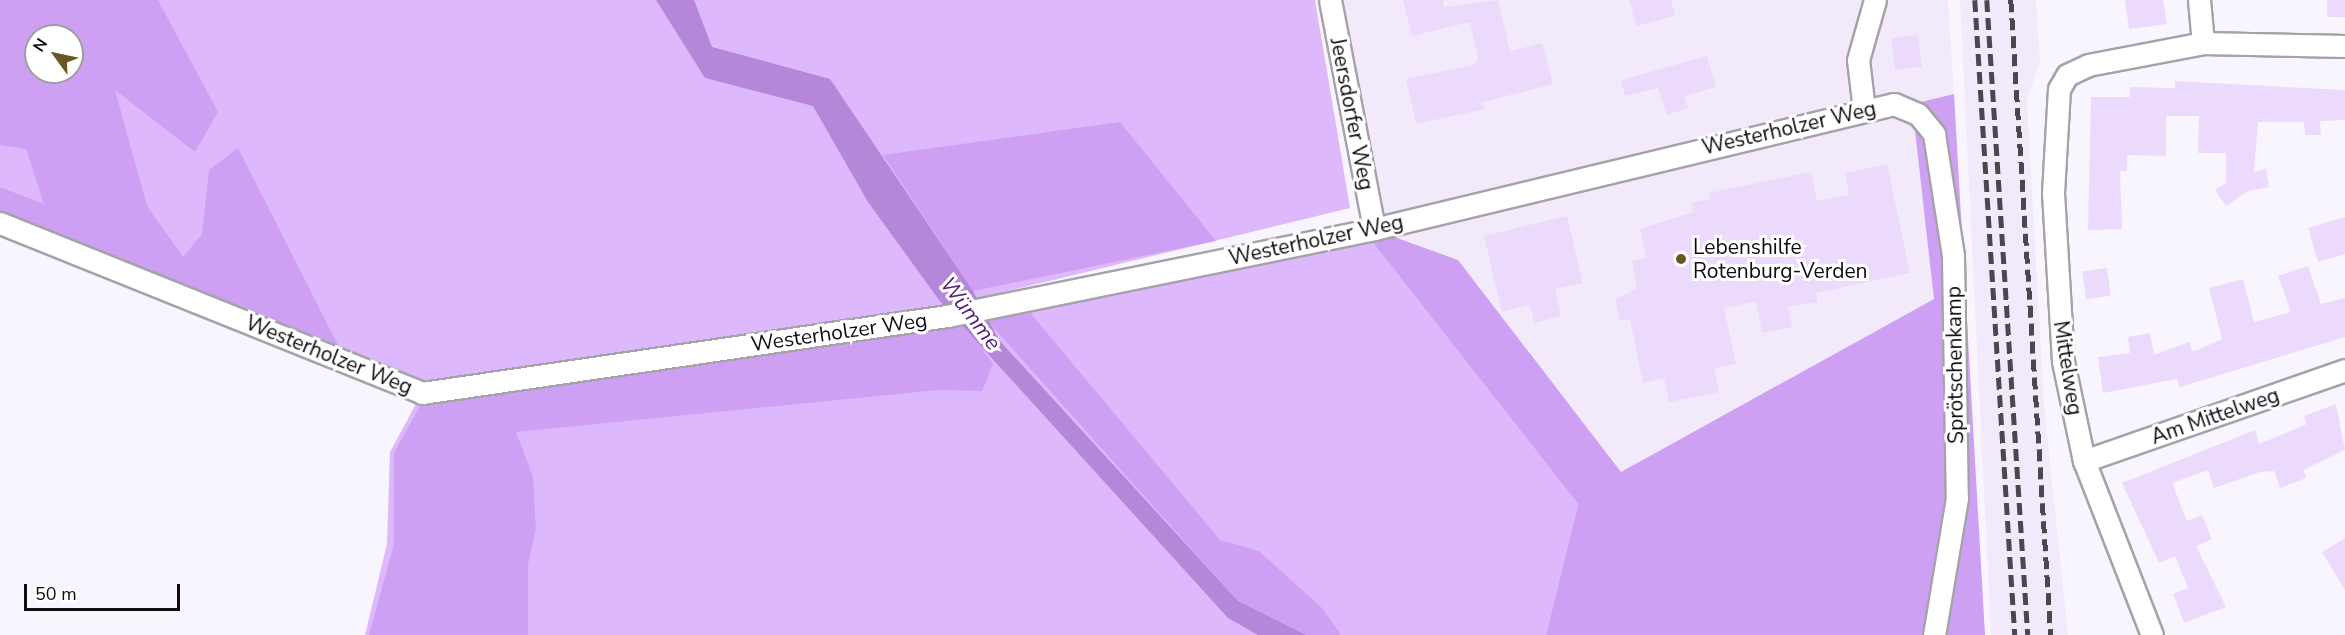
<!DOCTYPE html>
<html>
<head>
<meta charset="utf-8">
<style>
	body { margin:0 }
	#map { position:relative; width:2345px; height:635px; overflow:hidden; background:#f9f5fe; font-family:"Nunito Sans",sans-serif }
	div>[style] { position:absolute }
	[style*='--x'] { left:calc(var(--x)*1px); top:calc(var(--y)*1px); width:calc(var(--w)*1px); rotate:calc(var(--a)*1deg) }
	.built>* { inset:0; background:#f2eafa }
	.green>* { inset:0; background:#ddb8fd }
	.forest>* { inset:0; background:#cda0f3 }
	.water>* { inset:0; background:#b487d8 }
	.building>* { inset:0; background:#ecdafc; transform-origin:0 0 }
	.roads { filter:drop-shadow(2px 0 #a6a2aa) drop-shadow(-2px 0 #a6a2aa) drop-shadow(0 2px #a6a2aa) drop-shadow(0 -2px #a6a2aa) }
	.street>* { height:21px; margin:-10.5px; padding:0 10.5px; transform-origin:10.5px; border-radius:10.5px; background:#fff }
	.rail>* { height:4.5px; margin-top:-2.25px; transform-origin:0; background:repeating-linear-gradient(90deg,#4b484d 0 12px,transparent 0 18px) }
	.dots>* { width:16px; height:16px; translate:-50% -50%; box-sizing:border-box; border:3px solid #fff; border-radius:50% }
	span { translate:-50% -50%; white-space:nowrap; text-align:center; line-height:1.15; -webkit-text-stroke:6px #fff; paint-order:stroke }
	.street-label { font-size:21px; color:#0e0c0f }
	.poi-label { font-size:21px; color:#0e0c0f }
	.left { translate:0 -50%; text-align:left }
	.water-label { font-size:22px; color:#5a2080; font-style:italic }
	.north { position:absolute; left:24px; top:24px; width:60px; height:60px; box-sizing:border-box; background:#fff; border:2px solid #9f9e9f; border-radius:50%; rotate:303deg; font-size:16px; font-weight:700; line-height:24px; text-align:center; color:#0e0c0f }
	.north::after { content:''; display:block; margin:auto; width:21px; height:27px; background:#6a5524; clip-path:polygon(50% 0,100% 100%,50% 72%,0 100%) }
	.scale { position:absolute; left:24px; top:584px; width:156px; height:27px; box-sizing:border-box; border:3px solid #0e0c0f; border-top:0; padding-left:8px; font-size:18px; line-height:21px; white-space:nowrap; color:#0e0c0f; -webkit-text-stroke:4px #fff; paint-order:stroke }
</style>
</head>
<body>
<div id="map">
	<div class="built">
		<div style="clip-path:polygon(1332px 0,1948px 0,1954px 94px,1913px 104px,1934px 299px,1621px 472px,1458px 260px,1374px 229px)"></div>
		<div style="clip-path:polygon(1960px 0,2036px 0,2040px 62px,2027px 100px,2044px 404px,2068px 635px,1991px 635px)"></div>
	</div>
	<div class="green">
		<div style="clip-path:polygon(evenodd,0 0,1315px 0,1350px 208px,938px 308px,422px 388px,0 212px,0 0,36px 36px,72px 36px,72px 72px,36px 72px,36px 36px)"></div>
		<div style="clip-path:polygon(1370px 239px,1578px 504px,1546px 635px,365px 635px,387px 544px,390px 452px,417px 402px,1031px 315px,1027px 309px)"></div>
	</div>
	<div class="forest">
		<div style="clip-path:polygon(evenodd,0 0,158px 0,218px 112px,195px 152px,115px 90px,147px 206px,183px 257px,202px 234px,209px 170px,238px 148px,342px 353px,0 212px,0 187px,44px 204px,26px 149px,0 145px,0 0,36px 36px,72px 36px,72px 72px,36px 72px,36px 36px)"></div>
		<div style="clip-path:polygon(1954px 94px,1985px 635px,1546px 635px,1578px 504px,1370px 239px,1389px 235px,1458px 260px,1621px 472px,1934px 299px,1912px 104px)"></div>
		<div style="clip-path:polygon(1120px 122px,1216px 241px,973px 291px,883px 155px)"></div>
		<div style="clip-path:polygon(1027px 309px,1220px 540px,1259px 551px,1322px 608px,1341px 635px,1306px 635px,1238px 601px,984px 317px)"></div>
		<div style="clip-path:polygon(964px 323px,993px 364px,982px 391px,938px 390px,516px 432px,533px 477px,536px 529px,528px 564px,528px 635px,369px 635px,394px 544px,394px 453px,425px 397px)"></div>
	</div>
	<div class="water">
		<div style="clip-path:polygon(656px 0,694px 0,712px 47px,830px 79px,973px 291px,999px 340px,1238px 601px,1306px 635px,1258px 635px,1228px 618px,939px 300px,868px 202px,813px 106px,705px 78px)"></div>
	</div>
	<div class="building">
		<div style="clip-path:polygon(1403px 0,1443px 0,1444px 7px,1498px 0,1510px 51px,1542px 43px,1553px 84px,1483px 102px,1484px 109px,1416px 124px,1406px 79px,1474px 65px,1478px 58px,1470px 22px,1412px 36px)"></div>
		<div style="clip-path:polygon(1629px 0,1671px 0,1675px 16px,1636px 26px)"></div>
		<div style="clip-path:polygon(2125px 0,2163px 0,2167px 24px,2129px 29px)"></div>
		<div style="left:2327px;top:0;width:18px;height:17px"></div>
		<div style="left:1918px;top:35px;width:32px;height:27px;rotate:83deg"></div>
		<div style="clip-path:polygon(1707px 56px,1716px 87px,1684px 96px,1688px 108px,1667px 115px,1658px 88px,1625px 96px,1621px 80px)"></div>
		<div style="clip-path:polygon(2175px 81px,2345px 90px,2345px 120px,2320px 121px,2321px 135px,2305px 135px,2304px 122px,2258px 122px,2254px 172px,2266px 169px,2269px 187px,2248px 191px,2226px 206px,2215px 190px,2226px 183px,2226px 153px,2198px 153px,2199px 116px,2166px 116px,2166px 156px,2127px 155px,2127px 171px,2120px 171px,2122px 229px,2088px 230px,2091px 97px,2130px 97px,2130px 87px,2175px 88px)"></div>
		<div style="clip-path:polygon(1887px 164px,1910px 273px,1816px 293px,1818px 302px,1788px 307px,1792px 327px,1762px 333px,1756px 301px,1724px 308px,1736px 364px,1714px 368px,1719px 392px,1669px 402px,1664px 378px,1643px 383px,1630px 319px,1620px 321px,1615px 300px,1637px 288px,1632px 261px,1646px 258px,1640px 229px,1693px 212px,1691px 203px,1710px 199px,1709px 193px,1811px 172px,1817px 201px,1849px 195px,1845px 173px)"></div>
		<div style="clip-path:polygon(1567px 216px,1583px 283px,1555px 289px,1561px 316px,1534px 323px,1530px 305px,1502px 312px,1484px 236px)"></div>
		<div style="clip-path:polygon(2345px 217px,2345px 254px,2318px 262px,2308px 228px)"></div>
		<div style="clip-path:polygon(2308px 266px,2321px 304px,2345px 298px,2345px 337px,2180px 387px,2177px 379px,2103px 393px,2098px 357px,2130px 353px,2128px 337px,2150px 333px,2154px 355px,2189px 342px,2193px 352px,2222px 339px,2209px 288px,2243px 279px,2254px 322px,2291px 312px,2278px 276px)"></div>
		<div style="left:2107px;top:268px;width:28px;height:25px;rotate:82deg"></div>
		<div style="clip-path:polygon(2336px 404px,2345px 450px,2303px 470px,2306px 478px,2280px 488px,2274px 471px,2260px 472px,2214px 488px,2208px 470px,2172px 483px,2187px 521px,2202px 515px,2212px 539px,2196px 546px,2226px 607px,2184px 623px,2173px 594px,2188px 588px,2175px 556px,2159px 563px,2122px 483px,2255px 430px,2259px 444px,2307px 424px,2304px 416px)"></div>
		<div style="clip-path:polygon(2345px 538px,2345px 590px,2322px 552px)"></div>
	</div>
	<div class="roads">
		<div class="street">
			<div style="--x:1330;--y:0;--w:233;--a:79.1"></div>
			<div style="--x:2199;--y:0;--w:43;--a:84.7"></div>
			<div style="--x:1864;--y:110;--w:50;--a:-96.8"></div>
			<div style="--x:1858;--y:60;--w:62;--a:-74.2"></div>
			<div style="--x:0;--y:223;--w:455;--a:21.9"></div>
			<div style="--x:422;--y:393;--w:531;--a:-8.34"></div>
			<div style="--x:947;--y:316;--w:436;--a:-11.5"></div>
			<div style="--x:1374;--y:229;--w:535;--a:-13.52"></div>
			<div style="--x:1894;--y:104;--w:26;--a:23"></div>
			<div style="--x:1918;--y:114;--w:26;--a:51"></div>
			<div style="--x:1934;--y:134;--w:123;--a:81.1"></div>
			<div style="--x:1953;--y:256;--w:242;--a:89.1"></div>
			<div style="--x:1957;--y:498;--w:139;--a:99.5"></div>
			<div style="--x:2084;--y:461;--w:276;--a:-19.2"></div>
			<div style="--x:2152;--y:635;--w:187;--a:-111.3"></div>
			<div style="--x:2084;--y:461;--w:102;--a:-101.9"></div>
			<div style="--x:2063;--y:361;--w:168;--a:-93.4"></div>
			<div style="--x:2053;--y:193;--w:104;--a:-86.7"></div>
			<div style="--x:2059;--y:89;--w:16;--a:-60"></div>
			<div style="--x:2067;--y:75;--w:23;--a:-25"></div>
			<div style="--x:2088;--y:65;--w:117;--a:-10.8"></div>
			<div style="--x:2203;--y:43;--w:142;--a:1.2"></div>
		</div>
	</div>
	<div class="rail">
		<div style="--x:1975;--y:0;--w:636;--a:86.4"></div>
		<div style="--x:1987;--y:0;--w:636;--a:86.31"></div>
		<div style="--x:2011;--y:0;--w:636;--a:86.4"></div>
	</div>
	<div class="dots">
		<div style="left:1681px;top:259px;background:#6a5524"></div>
	</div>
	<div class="street-label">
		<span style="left:1352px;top:114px;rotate:79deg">Jeersdorfer Weg</span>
		<span style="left:1789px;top:128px;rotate:-13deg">Westerholzer Weg</span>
		<span style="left:1316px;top:240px;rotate:-12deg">Westerholzer Weg</span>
		<span style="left:839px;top:332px;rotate:-8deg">Westerholzer Weg</span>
		<span style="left:329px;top:355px;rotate:22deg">Westerholzer Weg</span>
		<span style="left:1955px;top:365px;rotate:-91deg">Sprötschenkamp</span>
		<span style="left:2068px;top:368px;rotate:81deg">Mittelweg</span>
		<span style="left:2215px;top:416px;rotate:-19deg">Am Mittelweg</span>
	</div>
	<div class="poi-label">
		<span class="left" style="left:1693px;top:259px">Lebenshilfe<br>Rotenburg-Verden</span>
	</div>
	<div class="water-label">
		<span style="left:970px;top:314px;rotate:53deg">Wümme</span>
	</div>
	<div class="north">N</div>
	<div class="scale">50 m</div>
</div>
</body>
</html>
